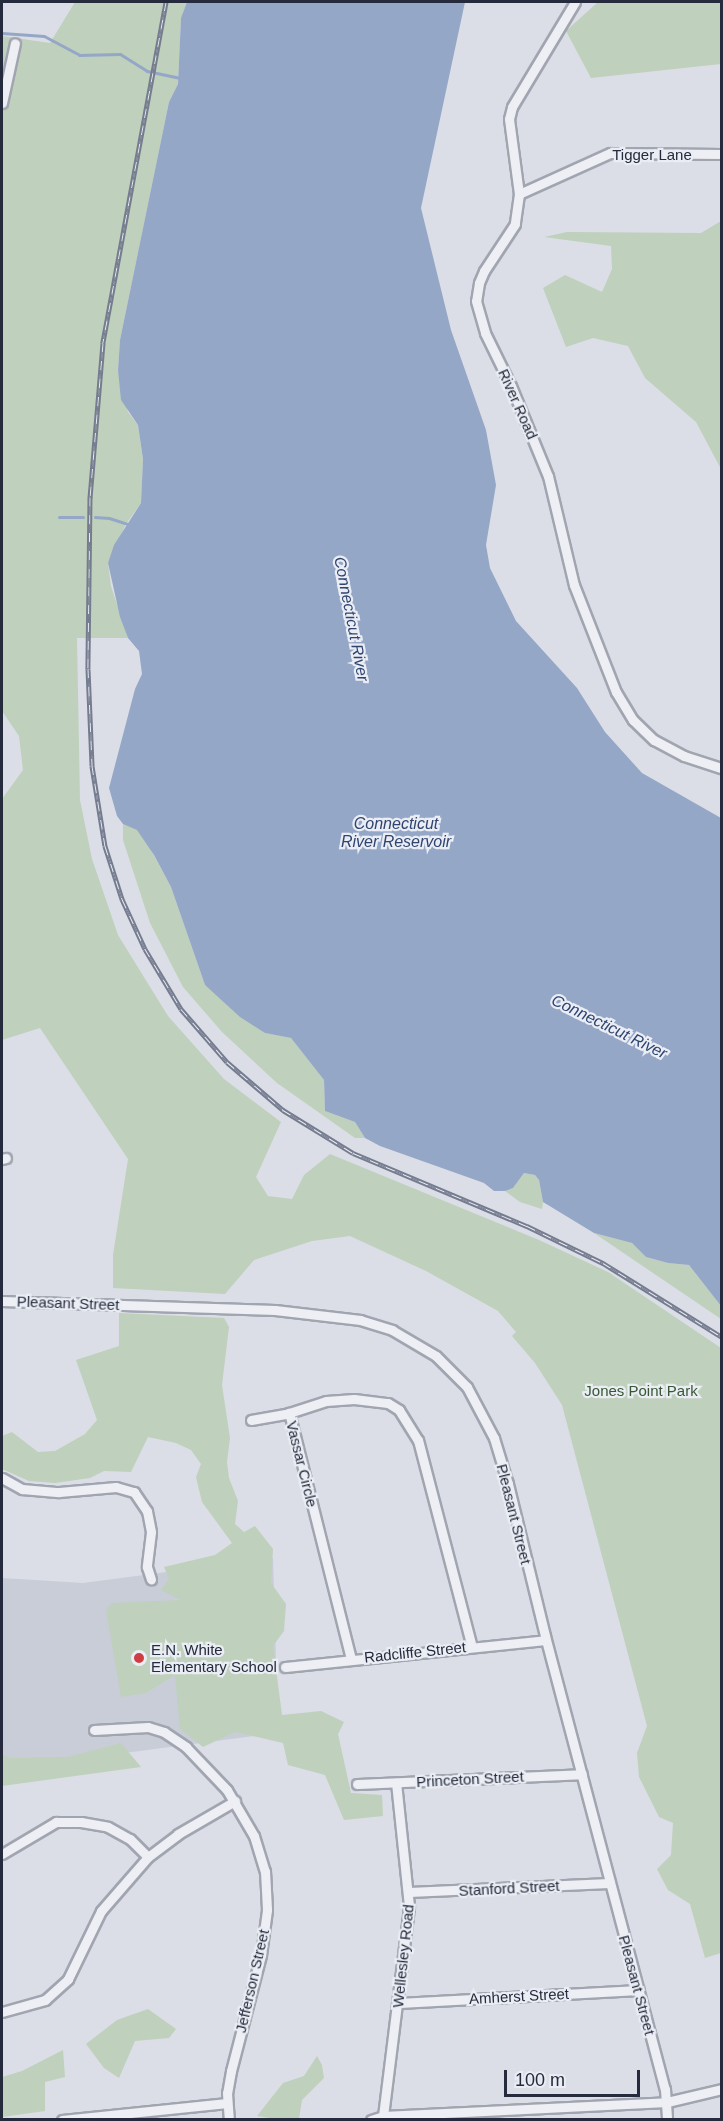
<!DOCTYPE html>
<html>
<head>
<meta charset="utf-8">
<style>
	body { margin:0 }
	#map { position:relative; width:723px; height:2121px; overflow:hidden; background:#dbdee6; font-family:Helvetica,sans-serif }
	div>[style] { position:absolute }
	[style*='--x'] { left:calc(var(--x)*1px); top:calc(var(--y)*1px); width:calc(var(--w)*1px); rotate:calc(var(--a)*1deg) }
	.built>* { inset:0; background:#c9cdd8 }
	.green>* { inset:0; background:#bfd0bc }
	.water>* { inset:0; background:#95a7c7 }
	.stream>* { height:3px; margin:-1.5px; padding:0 1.5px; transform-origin:1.5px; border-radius:1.5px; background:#95a7c7 }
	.roads { filter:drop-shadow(2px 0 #a1a5b0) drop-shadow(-2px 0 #a1a5b0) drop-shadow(0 2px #a1a5b0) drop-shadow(0 -2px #a1a5b0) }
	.minor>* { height:9px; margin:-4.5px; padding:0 4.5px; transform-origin:4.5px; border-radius:4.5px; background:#eeeff4 }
	.rail>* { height:5px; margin-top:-2.5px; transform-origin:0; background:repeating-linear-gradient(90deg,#eaedf4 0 9px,#757c8f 0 18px); box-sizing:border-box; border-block:2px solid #757c8f }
	.dots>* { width:16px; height:16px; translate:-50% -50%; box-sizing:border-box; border:3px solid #eaedf4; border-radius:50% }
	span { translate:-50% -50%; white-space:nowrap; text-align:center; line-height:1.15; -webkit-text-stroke:4.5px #eaedf4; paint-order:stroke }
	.street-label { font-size:15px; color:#252b3c }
	.park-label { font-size:15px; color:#355832 }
	.poi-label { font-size:15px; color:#252b3c }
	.left { translate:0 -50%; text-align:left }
	.water-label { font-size:16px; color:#2f4570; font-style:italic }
	.frame { position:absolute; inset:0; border:3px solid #252b3c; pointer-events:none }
	.scale { position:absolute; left:504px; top:2070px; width:136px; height:27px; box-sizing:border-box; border:3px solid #252b3c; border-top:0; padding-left:8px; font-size:18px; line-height:21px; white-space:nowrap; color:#252b3c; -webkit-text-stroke:4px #eaedf4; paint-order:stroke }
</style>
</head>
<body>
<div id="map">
	<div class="built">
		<div style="clip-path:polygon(273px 1558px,278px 1733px,2px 1769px,2px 1578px,83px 1583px)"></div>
	</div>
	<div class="green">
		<div style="clip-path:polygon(75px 2px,187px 2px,181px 19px,178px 84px,169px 102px,120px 340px,118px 370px,128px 412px,138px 425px,143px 459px,141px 503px,126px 524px,108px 563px,111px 586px,128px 638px,77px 638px,80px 800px,92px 859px,118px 935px,168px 1016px,224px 1079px,281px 1122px,256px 1177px,268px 1196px,292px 1199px,304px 1175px,330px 1154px,539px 1240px,608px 1272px,721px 1348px,721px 1953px,705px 1958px,690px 1904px,668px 1890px,657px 1869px,671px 1855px,673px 1823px,659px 1817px,639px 1777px,637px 1753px,647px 1726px,562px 1405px,535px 1363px,512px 1336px,516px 1332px,498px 1311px,426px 1271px,350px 1236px,312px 1241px,254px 1260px,225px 1294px,113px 1288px,113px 1255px,128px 1159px,40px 1028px,2px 1040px,2px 799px,23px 770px,19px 736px,2px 711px,2px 36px,50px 43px)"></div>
		<div style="clip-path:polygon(598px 2px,721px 2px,721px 64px,591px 78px,566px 31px)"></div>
		<div style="clip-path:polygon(721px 221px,722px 221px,721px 469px,696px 422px,645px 378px,628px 346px,593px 338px,566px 347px,543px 288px,565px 275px,602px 292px,612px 269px,611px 246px,544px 237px,567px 232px,701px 233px)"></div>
		<div style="clip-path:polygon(123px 824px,137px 829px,145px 839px,171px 887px,205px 985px,265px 1033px,291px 1038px,324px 1080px,325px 1111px,355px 1122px,365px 1138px,355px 1138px,277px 1083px,222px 1032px,183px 987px,150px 923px,123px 840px)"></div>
		<div style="clip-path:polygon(524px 1173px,535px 1175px,539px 1180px,543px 1202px,542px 1209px,520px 1202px,505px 1191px,513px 1188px)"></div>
		<div style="clip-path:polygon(594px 1233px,632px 1243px,646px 1257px,668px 1263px,689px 1265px,721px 1306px,721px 1319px)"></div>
		<div style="clip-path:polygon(119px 1313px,224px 1318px,229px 1327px,222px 1385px,230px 1438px,227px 1462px,229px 1478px,238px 1501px,235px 1524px,244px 1532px,255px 1526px,273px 1549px,271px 1583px,286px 1604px,284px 1631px,273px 1646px,282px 1715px,321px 1711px,344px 1722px,338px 1734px,351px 1793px,382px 1795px,383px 1816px,344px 1820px,325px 1775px,288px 1765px,283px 1743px,235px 1732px,203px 1747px,180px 1729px,175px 1675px,146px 1693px,121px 1697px,106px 1610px,112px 1603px,181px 1600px,161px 1590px,169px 1579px,164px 1567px,215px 1555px,232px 1543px,202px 1502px,196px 1477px,201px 1464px,191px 1450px,176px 1443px,148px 1437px,131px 1472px,104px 1471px,90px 1478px,55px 1483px,29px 1481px,2px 1469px,2px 1436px,12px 1432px,38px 1452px,55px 1451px,85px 1434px,97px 1420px,76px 1360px,119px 1346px)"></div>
		<div style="clip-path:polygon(121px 1743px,141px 1767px,2px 1786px,2px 1754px,9px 1758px,68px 1757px)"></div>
		<div style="clip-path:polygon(148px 2009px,176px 2029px,169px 2038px,135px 2041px,119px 2078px,104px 2068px,86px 2044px,117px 2020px)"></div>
		<div style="clip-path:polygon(63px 2050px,65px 2077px,45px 2082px,45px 2111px,2px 2117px,2px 2077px,22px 2071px)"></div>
		<div style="clip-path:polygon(317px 2056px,322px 2065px,324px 2078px,302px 2100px,299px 2119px,276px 2119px,257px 2116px,283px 2083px,304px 2076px)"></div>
	</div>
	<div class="water">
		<div style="clip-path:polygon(187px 2px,465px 2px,421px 208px,451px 330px,486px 430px,496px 485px,486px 545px,490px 568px,516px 621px,577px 688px,605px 732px,642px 773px,721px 818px,721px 1306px,689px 1265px,668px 1263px,646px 1257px,632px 1243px,594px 1233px,543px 1202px,539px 1180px,535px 1175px,524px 1173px,513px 1188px,505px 1191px,494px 1191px,484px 1183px,380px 1146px,365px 1138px,355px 1122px,325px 1111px,324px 1080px,291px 1038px,265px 1033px,240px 1017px,205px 985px,171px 887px,154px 855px,137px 830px,123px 824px,117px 816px,109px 788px,135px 689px,142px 674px,139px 651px,128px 638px,120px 617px,108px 563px,114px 545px,141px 503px,143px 459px,138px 425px,121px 400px,118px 370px,120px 340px,169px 102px,178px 84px,181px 18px)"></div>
	</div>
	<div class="stream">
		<div style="--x:2;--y:33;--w:42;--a:4.1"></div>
		<div style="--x:44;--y:36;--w:40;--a:28"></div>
		<div style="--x:79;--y:55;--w:41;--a:-1.4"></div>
		<div style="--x:120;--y:54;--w:32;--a:32"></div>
		<div style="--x:147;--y:71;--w:35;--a:12"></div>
		<div style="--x:59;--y:517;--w:24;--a:0"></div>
		<div style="--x:95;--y:517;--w:14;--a:4"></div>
		<div style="--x:109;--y:518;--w:20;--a:18"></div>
	</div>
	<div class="roads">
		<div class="minor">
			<div style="--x:575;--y:2;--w:122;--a:121"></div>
			<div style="--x:512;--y:107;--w:12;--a:104"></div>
			<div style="--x:509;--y:119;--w:76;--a:82.4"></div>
			<div style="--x:519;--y:194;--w:30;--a:98"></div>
			<div style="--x:515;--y:224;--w:56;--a:123.4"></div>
			<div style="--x:484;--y:271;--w:13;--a:113"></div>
			<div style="--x:479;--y:283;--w:18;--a:99"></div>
			<div style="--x:476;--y:301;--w:33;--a:74"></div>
			<div style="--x:485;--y:333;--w:59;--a:63.9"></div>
			<div style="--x:511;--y:386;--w:97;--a:67.7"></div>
			<div style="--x:548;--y:476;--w:112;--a:76.6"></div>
			<div style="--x:574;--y:585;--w:115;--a:68.6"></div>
			<div style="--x:616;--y:692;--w:33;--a:59"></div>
			<div style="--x:633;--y:720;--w:29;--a:44"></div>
			<div style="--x:654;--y:740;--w:34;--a:28"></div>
			<div style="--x:684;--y:756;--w:40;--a:18"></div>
			<div style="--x:2;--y:103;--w:61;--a:-77.8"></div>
			<div style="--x:519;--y:194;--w:100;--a:-24.3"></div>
			<div style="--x:610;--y:153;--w:112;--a:0.5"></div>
			<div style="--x:2;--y:1159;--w:4;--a:-14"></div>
			<div style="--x:2;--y:1301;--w:273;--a:1.9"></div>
			<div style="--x:275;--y:1310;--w:86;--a:6.7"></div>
			<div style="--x:360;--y:1320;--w:34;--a:17"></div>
			<div style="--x:392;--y:1330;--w:51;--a:30.6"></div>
			<div style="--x:436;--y:1356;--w:44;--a:45"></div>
			<div style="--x:467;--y:1387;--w:58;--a:62.1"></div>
			<div style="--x:494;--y:1438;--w:48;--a:73.1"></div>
			<div style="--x:508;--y:1484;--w:156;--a:76.3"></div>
			<div style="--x:545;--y:1636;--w:469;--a:75.2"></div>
			<div style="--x:665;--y:2089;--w:31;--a:86"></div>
			<div style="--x:251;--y:1420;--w:39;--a:-10"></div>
			<div style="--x:2;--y:1478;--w:23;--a:29"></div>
			<div style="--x:22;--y:1489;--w:37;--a:5"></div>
			<div style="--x:59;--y:1492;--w:57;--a:-5"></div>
			<div style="--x:116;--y:1487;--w:19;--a:16"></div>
			<div style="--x:134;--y:1492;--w:23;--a:56"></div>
			<div style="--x:147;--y:1511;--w:21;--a:79"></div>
			<div style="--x:151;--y:1532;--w:35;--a:97"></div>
			<div style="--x:147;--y:1567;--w:13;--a:72"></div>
			<div style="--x:351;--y:1659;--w:254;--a:-104.1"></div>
			<div style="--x:289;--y:1413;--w:39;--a:-18"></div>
			<div style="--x:326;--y:1401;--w:28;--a:-4"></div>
			<div style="--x:354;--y:1399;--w:34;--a:7"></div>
			<div style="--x:388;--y:1403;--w:13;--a:32"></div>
			<div style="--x:399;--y:1410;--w:36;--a:58"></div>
			<div style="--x:418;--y:1440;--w:214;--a:75.4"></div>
			<div style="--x:285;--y:1667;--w:262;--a:-5.9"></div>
			<div style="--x:94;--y:1730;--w:54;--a:-3.2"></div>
			<div style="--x:148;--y:1727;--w:17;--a:17"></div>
			<div style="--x:164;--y:1732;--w:27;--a:34"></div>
			<div style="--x:186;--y:1747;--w:59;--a:46.4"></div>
			<div style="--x:227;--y:1790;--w:53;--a:59.6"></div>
			<div style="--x:254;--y:1836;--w:37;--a:73"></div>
			<div style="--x:265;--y:1871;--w:39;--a:87"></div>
			<div style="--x:267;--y:1910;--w:45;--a:97.6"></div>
			<div style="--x:261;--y:1955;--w:120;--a:104.5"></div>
			<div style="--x:231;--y:2071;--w:22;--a:100"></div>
			<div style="--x:227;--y:2093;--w:27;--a:86"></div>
			<div style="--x:357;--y:1784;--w:225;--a:-2.5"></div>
			<div style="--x:2;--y:1854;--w:63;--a:-30.7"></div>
			<div style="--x:56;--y:1822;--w:25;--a:0"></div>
			<div style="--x:81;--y:1822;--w:27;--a:10"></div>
			<div style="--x:108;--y:1827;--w:25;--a:29"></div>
			<div style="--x:130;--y:1839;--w:25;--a:45"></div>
			<div style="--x:408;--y:1892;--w:202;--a:-2.6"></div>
			<div style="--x:399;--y:2003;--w:240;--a:-3.1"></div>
			<div style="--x:2;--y:2012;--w:45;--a:-15.6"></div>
			<div style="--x:45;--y:2000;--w:31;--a:-42"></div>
			<div style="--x:68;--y:1979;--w:76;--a:-64.1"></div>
			<div style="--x:101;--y:1911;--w:72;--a:-49"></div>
			<div style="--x:148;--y:1857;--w:38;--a:-37"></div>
			<div style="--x:178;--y:1834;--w:66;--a:-30.1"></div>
			<div style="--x:383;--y:2116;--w:284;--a:-2.8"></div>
			<div style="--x:667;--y:2102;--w:57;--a:-13.3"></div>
			<div style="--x:62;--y:2120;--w:166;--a:-5.9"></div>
			<div style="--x:371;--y:2120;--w:13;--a:-18"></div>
			<div style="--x:383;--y:2116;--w:212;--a:-82.9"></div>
			<div style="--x:409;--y:1906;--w:124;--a:-96"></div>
		</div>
	</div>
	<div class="rail">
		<div style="--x:166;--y:2;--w:347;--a:100.5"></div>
		<div style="--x:103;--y:343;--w:155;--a:94.8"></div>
		<div style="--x:90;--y:497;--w:172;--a:90.7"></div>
		<div style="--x:88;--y:669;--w:97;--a:87.6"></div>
		<div style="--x:92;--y:766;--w:81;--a:80.8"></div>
		<div style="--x:105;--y:846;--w:56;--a:72.2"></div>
		<div style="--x:122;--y:899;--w:55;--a:65.3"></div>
		<div style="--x:145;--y:949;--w:70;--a:59"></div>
		<div style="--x:181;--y:1009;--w:70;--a:49"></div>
		<div style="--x:227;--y:1062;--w:74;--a:40.6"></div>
		<div style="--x:283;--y:1110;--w:82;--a:31.6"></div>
		<div style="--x:353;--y:1153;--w:189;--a:22.8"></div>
		<div style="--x:527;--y:1226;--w:85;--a:26"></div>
		<div style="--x:603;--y:1263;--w:140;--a:31.9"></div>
	</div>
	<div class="dots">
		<div style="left:139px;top:1658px;background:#ce3d42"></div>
	</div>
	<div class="street-label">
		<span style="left:652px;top:155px">Tigger Lane</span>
		<span style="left:518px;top:404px;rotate:66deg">River Road</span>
		<span style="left:68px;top:1303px;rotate:2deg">Pleasant Street</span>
		<span style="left:302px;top:1464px;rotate:76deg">Vassar Circle</span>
		<span style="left:514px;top:1514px;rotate:76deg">Pleasant Street</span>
		<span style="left:415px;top:1652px;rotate:-6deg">Radcliffe Street</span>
		<span style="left:470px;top:1779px;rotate:-3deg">Princeton Street</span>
		<span style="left:509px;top:1888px;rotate:-3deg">Stanford Street</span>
		<span style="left:403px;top:1956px;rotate:-84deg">Wellesley Road</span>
		<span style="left:252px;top:1981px;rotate:-77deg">Jefferson Street</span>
		<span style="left:637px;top:1985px;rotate:75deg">Pleasant Street</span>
		<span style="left:519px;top:1996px;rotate:-3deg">Amherst Street</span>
	</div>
	<div class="park-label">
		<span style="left:641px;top:1391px">Jones Point Park</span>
	</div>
	<div class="poi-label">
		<span class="left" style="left:151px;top:1658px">E.N. White<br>Elementary School</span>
	</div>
	<div class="water-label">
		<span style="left:351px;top:619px;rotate:79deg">Connecticut River</span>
		<span style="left:396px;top:833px">Connecticut<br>River Reservoir</span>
		<span style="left:609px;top:1027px;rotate:26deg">Connecticut River</span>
	</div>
	<div class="frame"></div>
	<div class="scale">100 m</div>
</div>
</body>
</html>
